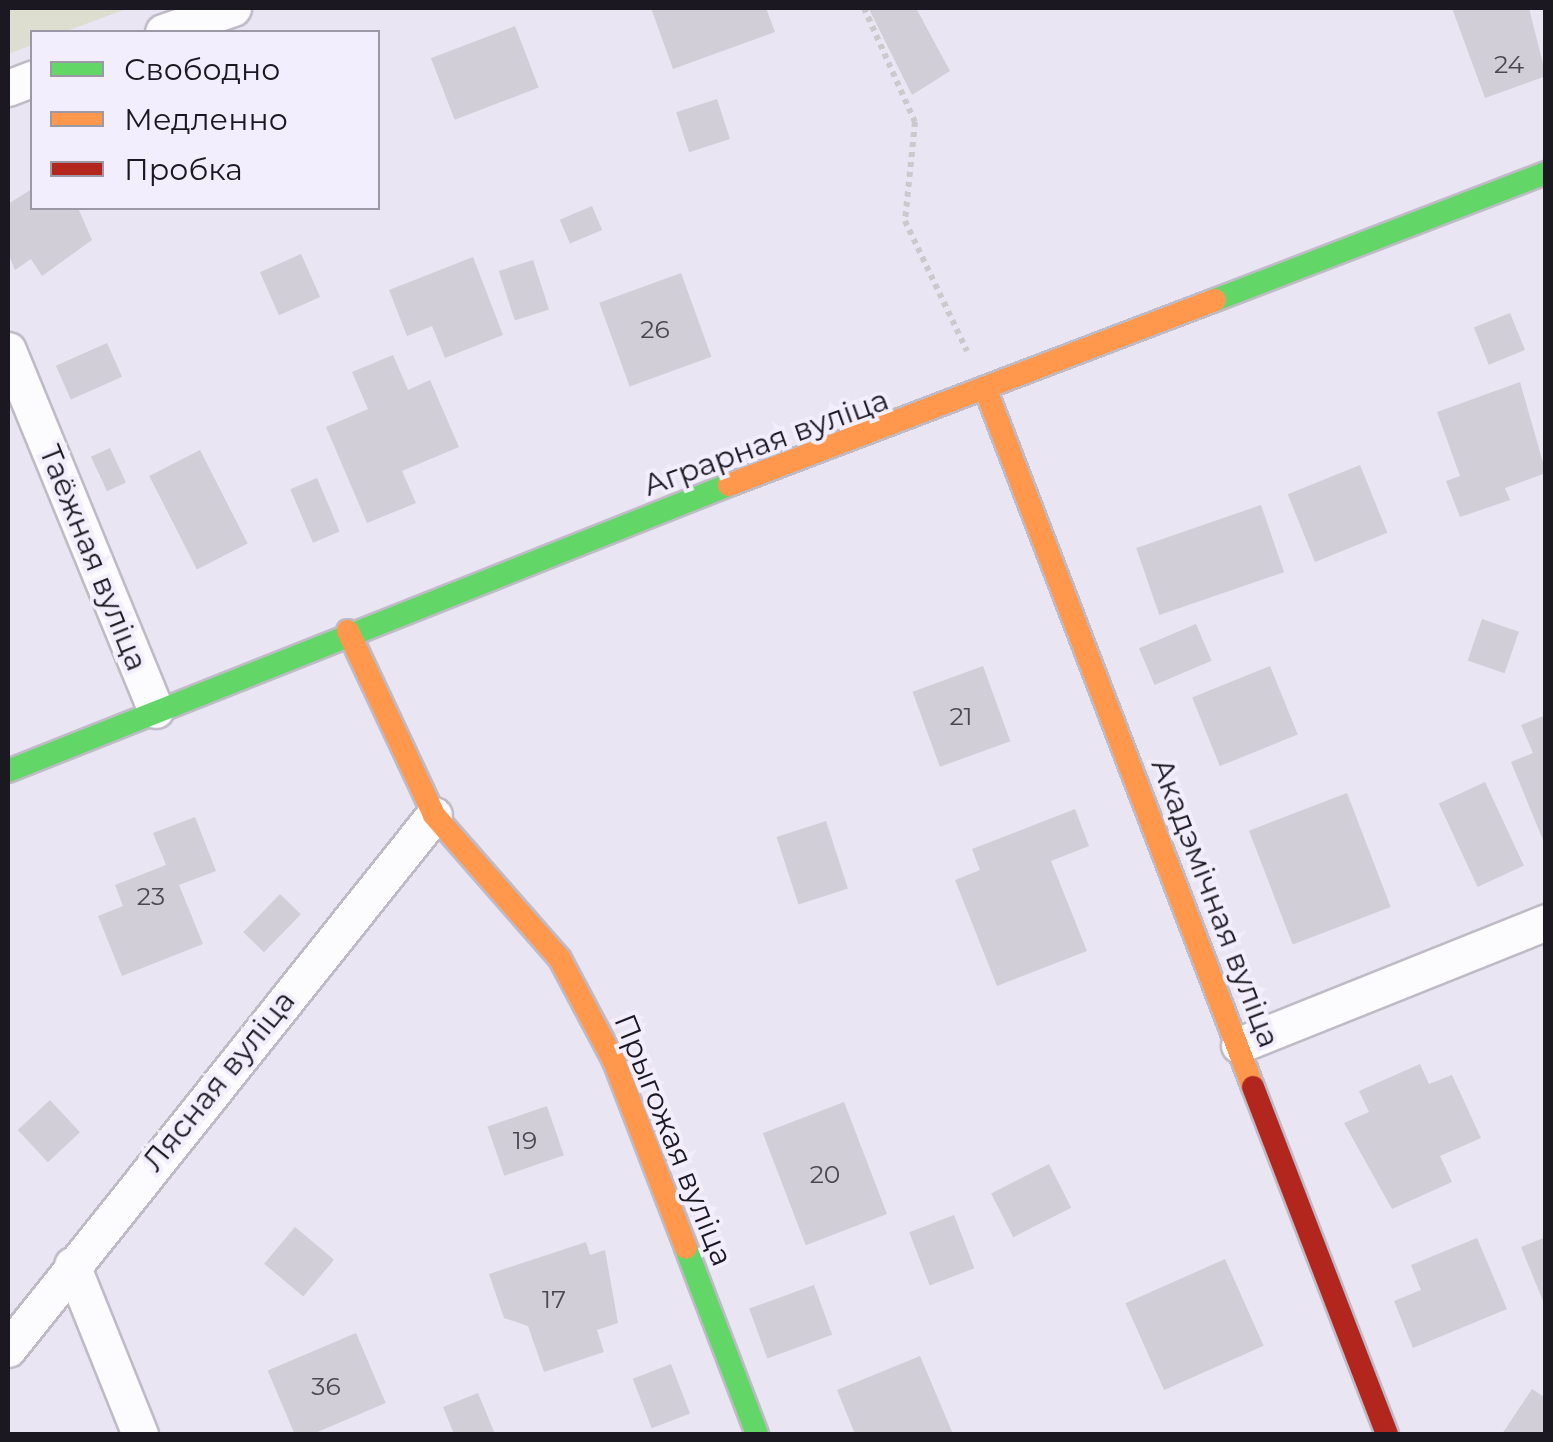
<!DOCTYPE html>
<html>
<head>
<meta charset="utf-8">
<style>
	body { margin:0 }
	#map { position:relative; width:1553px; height:1442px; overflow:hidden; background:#e9e5f2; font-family:Montserrat,sans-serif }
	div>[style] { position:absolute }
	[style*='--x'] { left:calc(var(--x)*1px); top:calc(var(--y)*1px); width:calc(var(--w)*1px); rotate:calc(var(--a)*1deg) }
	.green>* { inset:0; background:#ddded0 }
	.building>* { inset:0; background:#d1ced8; transform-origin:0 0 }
	.path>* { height:6px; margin-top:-3px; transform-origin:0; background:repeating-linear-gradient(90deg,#cac9cc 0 5px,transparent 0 10px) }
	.roads { filter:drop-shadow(2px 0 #bfbbc6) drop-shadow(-2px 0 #bfbbc6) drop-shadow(0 2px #bfbbc6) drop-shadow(0 -2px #bfbbc6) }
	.street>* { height:35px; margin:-17.5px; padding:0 17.5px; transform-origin:17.5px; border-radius:17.5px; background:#fcfbfd }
	.fast>* { height:22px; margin:-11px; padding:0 11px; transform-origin:11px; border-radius:11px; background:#63d668 }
	.slow>* { height:22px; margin:-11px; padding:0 11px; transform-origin:11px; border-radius:11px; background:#ff974d }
	.jam>* { height:22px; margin:-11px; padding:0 11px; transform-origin:11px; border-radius:11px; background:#b3261e }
	span { translate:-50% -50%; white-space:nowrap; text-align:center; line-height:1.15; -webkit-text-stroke:8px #f2eefd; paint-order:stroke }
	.number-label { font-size:25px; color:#4a4851 }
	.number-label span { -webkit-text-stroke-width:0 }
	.street-label { font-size:30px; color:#1b1821 }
	.frame { position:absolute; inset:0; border:10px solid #1b1821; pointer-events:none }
	.legend { position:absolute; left:30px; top:30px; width:350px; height:180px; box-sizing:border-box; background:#f2eefd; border:2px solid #9c98a5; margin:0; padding:12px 18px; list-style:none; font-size:30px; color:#1b1821 }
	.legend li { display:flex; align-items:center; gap:20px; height:50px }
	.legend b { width:50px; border:2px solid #9c98a5 }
</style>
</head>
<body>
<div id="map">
	<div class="green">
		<div style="clip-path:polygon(8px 8px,129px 8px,64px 32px,32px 32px,32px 45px,8px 54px)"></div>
	</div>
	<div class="building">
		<div style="clip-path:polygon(651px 8px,766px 8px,775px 32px,673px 69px)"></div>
		<div style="clip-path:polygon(916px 8px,950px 71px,912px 95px,869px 9px)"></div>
		<div style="clip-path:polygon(1452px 8px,1529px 8px,1546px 76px,1485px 98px)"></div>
		<div style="left:515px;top:26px;width:66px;height:90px;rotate:69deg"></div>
		<div style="left:717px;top:99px;width:42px;height:43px;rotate:72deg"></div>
		<div style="clip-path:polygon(32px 189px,32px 208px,78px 208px,92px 240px,42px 276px,31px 259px,15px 270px,8px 253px,8px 204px)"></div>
		<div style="left:592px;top:206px;width:26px;height:35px;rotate:67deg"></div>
		<div style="left:301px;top:254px;width:47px;height:45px;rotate:66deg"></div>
		<div style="clip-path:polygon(473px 257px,503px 335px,445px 358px,432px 326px,407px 336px,389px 290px)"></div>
		<div style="left:533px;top:260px;width:52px;height:36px;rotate:72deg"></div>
		<div style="left:681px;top:273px;width:89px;height:87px;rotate:70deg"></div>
		<div style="left:1510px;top:313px;width:40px;height:39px;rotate:68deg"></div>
		<div style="left:107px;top:343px;width:37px;height:56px;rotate:66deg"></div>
		<div style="clip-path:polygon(393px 355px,408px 390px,430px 380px,459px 447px,402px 471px,416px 503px,367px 523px,326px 427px,368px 409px,352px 372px)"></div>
		<div style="clip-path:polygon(1520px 382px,1546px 473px,1505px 488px,1510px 500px,1460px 517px,1446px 481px,1460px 476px,1437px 412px)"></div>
		<div style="left:110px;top:448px;width:38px;height:21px;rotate:65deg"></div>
		<div style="left:200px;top:450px;width:105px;height:57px;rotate:63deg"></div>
		<div style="left:1360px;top:465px;width:73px;height:78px;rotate:68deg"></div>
		<div style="left:317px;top:478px;width:58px;height:29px;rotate:67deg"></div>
		<div style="left:1261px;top:505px;width:71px;height:132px;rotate:71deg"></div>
		<div style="left:1482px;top:619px;width:39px;height:44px;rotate:19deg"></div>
		<div style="left:1196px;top:624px;width:40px;height:62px;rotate:67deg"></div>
		<div style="left:983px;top:666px;width:80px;height:75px;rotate:70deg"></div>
		<div style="left:1270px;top:666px;width:74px;height:84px;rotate:68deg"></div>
		<div style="clip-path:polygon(1546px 715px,1546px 845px,1545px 845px,1511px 762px,1533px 753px,1521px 725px)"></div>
		<div style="left:1485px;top:782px;width:92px;height:51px;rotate:65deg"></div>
		<div style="left:1347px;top:793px;width:122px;height:105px;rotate:69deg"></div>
		<div style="clip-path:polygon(1075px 809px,1089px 846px,1051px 861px,1087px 951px,997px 986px,955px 880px,980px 870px,972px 849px)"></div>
		<div style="clip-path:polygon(195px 817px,216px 871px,179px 885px,203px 944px,122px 976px,98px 916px,123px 906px,115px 885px,166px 865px,153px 833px)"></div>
		<div style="left:826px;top:821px;width:71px;height:52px;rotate:72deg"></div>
		<div style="left:280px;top:894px;width:29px;height:53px;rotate:44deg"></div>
		<div style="clip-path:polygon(1420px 1064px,1429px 1084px,1452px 1075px,1481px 1138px,1440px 1156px,1452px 1182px,1392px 1209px,1344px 1123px,1369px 1112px,1359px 1091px)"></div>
		<div style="left:50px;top:1100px;width:44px;height:44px;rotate:47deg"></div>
		<div style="left:844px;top:1102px;width:120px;height:87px;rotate:69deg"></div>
		<div style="left:547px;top:1106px;width:52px;height:63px;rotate:71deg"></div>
		<div style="left:1049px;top:1164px;width:49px;height:65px;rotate:63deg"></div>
		<div style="left:954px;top:1215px;width:57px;height:48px;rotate:69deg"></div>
		<div style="left:295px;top:1227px;width:51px;height:48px;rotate:40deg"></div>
		<div style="clip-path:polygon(1546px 1237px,1546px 1306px,1545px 1306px,1521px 1247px)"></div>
		<div style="clip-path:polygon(1477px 1238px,1507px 1309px,1413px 1348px,1394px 1301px,1421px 1290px,1411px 1265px)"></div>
		<div style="clip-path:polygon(586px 1242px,590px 1255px,605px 1250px,618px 1323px,597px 1330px,604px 1352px,544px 1372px,528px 1326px,504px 1318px,489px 1274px)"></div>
		<div style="left:1225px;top:1259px;width:95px;height:109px;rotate:66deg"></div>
		<div style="left:814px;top:1285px;width:53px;height:69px;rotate:70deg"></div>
		<div style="left:356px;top:1333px;width:76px;height:96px;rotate:67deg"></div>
		<div style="clip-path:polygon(920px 1356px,953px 1434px,855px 1434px,837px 1390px)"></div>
		<div style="left:671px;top:1364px;width:53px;height:41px;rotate:69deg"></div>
		<div style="clip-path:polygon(1532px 1389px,1546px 1398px,1546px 1434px,1502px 1434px)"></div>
		<div style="clip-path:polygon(478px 1393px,495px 1434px,454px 1434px,443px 1407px)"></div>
	</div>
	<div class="path">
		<div style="--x:864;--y:8;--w:125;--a:65.9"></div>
		<div style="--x:915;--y:122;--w:100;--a:95.8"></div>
		<div style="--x:905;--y:221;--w:144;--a:64.5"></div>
	</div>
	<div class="roads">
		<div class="street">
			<div style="--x:163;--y:32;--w:74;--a:-18.9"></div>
			<div style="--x:8;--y:88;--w:26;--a:-21"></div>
			<div style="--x:8;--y:350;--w:389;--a:67.7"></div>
			<div style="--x:1239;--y:1045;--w:331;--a:-21.8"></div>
			<div style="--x:72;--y:1265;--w:182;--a:68.1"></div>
			<div style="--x:8;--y:1349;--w:683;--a:-51.42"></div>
		</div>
		<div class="fast">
			<div style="--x:1215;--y:300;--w:355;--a:-21"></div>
			<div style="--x:8;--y:771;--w:776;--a:-21.64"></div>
			<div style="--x:686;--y:1248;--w:199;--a:69.1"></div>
		</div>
		<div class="slow">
			<div style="--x:987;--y:393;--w:743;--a:69.03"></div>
			<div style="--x:729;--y:485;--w:520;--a:-20.84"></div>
			<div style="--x:348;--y:631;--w:203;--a:64.9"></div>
			<div style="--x:434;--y:815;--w:191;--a:48.8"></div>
			<div style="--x:560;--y:959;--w:115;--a:62.1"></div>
			<div style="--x:614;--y:1061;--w:200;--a:68.9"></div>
		</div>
		<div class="jam">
			<div style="--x:1253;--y:1087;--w:372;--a:68.9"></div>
		</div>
	</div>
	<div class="number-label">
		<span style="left:1509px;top:64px">24</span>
		<span style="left:655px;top:329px">26</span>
		<span style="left:961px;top:716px">21</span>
		<span style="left:151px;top:896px">23</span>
		<span style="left:525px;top:1140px">19</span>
		<span style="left:825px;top:1174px">20</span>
		<span style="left:554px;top:1299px">17</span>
		<span style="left:326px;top:1386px">36</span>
	</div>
	<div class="street-label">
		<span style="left:766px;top:443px;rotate:-20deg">Аграрная вуліца</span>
		<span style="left:93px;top:558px;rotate:68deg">Таёжная вуліца</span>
		<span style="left:1215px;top:903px;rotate:69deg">Акадэмічная вуліца</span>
		<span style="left:219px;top:1081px;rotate:-51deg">Лясная вуліца</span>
		<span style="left:673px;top:1140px;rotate:68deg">Прыгожая вуліца</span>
	</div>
	<div class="frame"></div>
	<ul class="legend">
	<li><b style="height:12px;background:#63d668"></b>Свободно</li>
	<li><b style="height:12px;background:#ff974d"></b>Медленно</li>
	<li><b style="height:12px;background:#b3261e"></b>Пробка</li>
	</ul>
</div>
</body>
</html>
